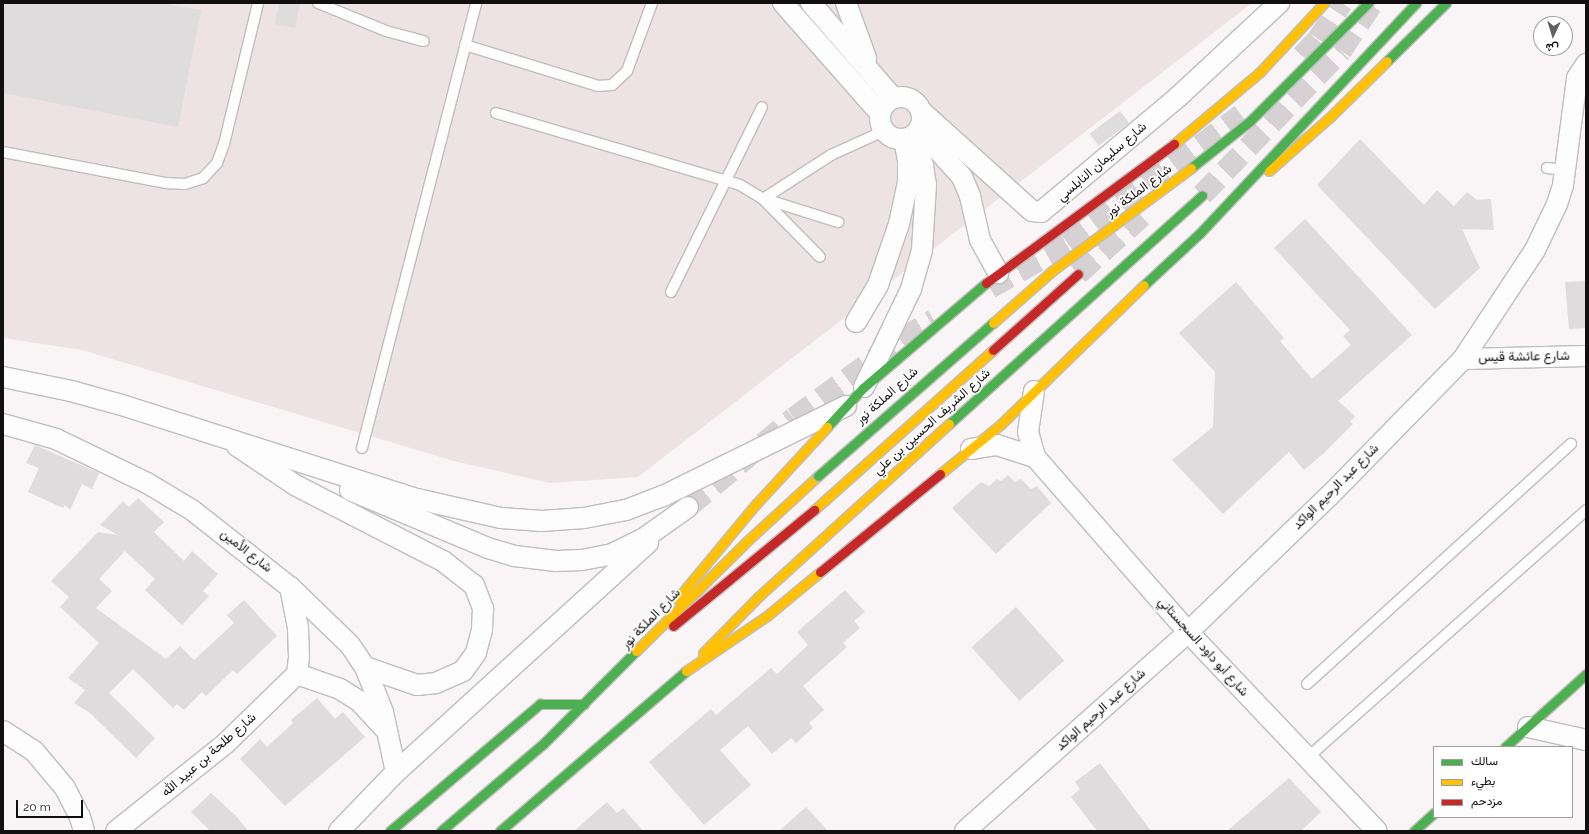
<!DOCTYPE html>
<html>
<head>
<meta charset="utf-8">
<style>
	body { margin:0 }
	#map { position:relative; width:1589px; height:834px; overflow:hidden; background:#f9f4f5; font-family:Raleway,Vazirmatn,sans-serif }
	div>[style] { position:absolute }
	[style*='--x'] { left:calc(var(--x)*1px); top:calc(var(--y)*1px); width:calc(var(--w)*1px); rotate:calc(var(--a)*1deg) }
	.built>* { inset:0; background:#ede2e4 }
	.building>* { inset:0; background:#dfdcdd; transform-origin:0 0 }
	.secondary-tunnel>* { height:22px; margin-top:-11px; transform-origin:0; background:repeating-linear-gradient(90deg,#d6d2d3 0 22px,transparent 0 33px) }
	.primary-tunnel>* { height:22px; margin-top:-11px; transform-origin:0; background:repeating-linear-gradient(90deg,#d6d2d3 0 22px,transparent 0 33px) }
	.roads { filter:drop-shadow(1px 0 #c0bdbd) drop-shadow(-1px 0 #c0bdbd) drop-shadow(0 1px #c0bdbd) drop-shadow(0 -1px #c0bdbd) }
	.lane>* { height:10px; margin:-5px; padding:0 5px; transform-origin:5px; border-radius:5px; background:#fefdfe }
	.street>* { height:20px; margin:-10px; padding:0 10px; transform-origin:10px; border-radius:10px; background:#fefdfe }
	.street>.ring { margin:-10px; padding:0; box-sizing:content-box; background:none; border:20px solid #fefdfe; border-radius:50% }
	.fast>* { height:9px; margin:-4.5px; padding:0 4.5px; transform-origin:4.5px; border-radius:4.5px; background:#4caf50 }
	.slow>* { height:9px; margin:-4.5px; padding:0 4.5px; transform-origin:4.5px; border-radius:4.5px; background:#ffc107 }
	.jam>* { height:9px; margin:-4.5px; padding:0 4.5px; transform-origin:4.5px; border-radius:4.5px; background:#c62828 }
	.bridges { filter:drop-shadow(1px 0 #c0bdbd) drop-shadow(-1px 0 #c0bdbd) drop-shadow(0 1px #c0bdbd) drop-shadow(0 -1px #c0bdbd) }
	.fast-bridge>* { height:9px; margin:-4.5px; padding:0 4.5px; transform-origin:4.5px; border-radius:4.5px; background:#4caf50 }
	.slow-bridge>* { height:9px; margin:-4.5px; padding:0 4.5px; transform-origin:4.5px; border-radius:4.5px; background:#ffc107 }
	span { translate:-50% -50%; white-space:nowrap; text-align:center; line-height:1.15; -webkit-text-stroke:3.5px #fff; paint-order:stroke }
	.street-label { font-size:13px; color:#120f10 }
	.frame { position:absolute; inset:0; border:4px solid #120f10; pointer-events:none }
	.legend { position:absolute; left:1433px; top:746px; width:140px; height:72px; box-sizing:border-box; background:#fff; border:1px solid #a09f9f; margin:0; padding:5px 7px; list-style:none; font-size:12px; color:#120f10 }
	.legend li { display:flex; align-items:center; gap:8px; height:20px }
	.legend b { width:20px; border:1px solid #a09f9f }
	.north { position:absolute; left:1533px; top:16px; width:40px; height:40px; box-sizing:border-box; background:#fff; border:1px solid #a09f9f; border-radius:50%; rotate:184deg; font-size:11px; font-weight:700; line-height:16px; text-align:center; color:#120f10 }
	.north::after { content:''; display:block; margin:auto; width:14px; height:18px; background:#635f60; clip-path:polygon(50% 0,100% 100%,50% 72%,0 100%) }
	.scale { position:absolute; left:16px; top:800px; width:67px; height:18px; box-sizing:border-box; border:2px solid #120f10; border-top:0; padding-left:5px; font-size:12px; line-height:14px; white-space:nowrap; color:#120f10; -webkit-text-stroke:3px #fff; paint-order:stroke }
</style>
</head>
<body>
<div id="map">
	<div class="built">
		<div style="clip-path:polygon(3px 3px,1252px 3px,638px 477px,550px 483px,454px 461px,82px 350px,3px 338px)"></div>
	</div>
	<div class="building">
		<div style="clip-path:polygon(3px 3px,161px 3px,201px 10px,178px 127px,3px 93px)"></div>
		<div style="clip-path:polygon(279px 3px,300px 3px,295px 28px,275px 24px)"></div>
		<div style="left:1120px;top:111px;width:15px;height:38px;rotate:53deg"></div>
		<div style="clip-path:polygon(1360px 139px,1424px 205px,1437px 190px,1454px 206px,1467px 192px,1477px 200px,1491px 199px,1494px 230px,1462px 229px,1480px 268px,1435px 309px,1317px 185px)"></div>
		<div style="clip-path:polygon(1305px 219px,1412px 335px,1338px 401px,1355px 416px,1350px 422px,1353px 424px,1324px 453px,1304px 470px,1289px 452px,1223px 514px,1172px 460px,1213px 427px,1215px 372px,1179px 333px,1236px 282px,1284px 338px,1280px 341px,1312px 379px,1351px 345px,1343px 336px,1350px 330px,1274px 248px)"></div>
		<div style="clip-path:polygon(1586px 281px,1586px 328px,1569px 329px,1565px 282px)"></div>
		<div style="clip-path:polygon(35px 445px,99px 473px,92px 489px,82px 484px,70px 510px,65px 505px,63px 508px,28px 492px,39px 468px,26px 463px)"></div>
		<div style="clip-path:polygon(1008px 475px,1015px 482px,1021px 479px,1031px 489px,1037px 486px,1051px 503px,996px 554px,952px 508px,981px 482px,989px 486px,997px 479px,1001px 481px)"></div>
		<div style="clip-path:polygon(138px 498px,164px 522px,154px 532px,184px 561px,192px 551px,218px 574px,203px 591px,209px 596px,182px 625px,145px 590px,155px 579px,125px 551px,99px 579px,112px 591px,96px 608px,166px 659px,180px 646px,194px 660px,234px 623px,227px 615px,244px 600px,277px 636px,237px 674px,233px 670px,206px 696px,202px 692px,184px 710px,177px 704px,173px 708px,133px 669px,109px 693px,155px 738px,136px 758px,90px 713px,74px 703px,85px 690px,68px 678px,99px 643px,60px 607px,69px 597px,51px 581px,98px 532px,118px 535px,100px 525px,123px 501px,129px 507px)"></div>
		<div style="clip-path:polygon(845px 590px,865px 612px,854px 621px,860px 628px,843px 643px,847px 647px,803px 686px,824px 710px,809px 723px,813px 728px,796px 743px,791px 738px,772px 754px,748px 726px,720px 750px,751px 785px,704px 825px,649px 762px,711px 709px,716px 715px,771px 668px,777px 674px,808px 645px,797px 632px)"></div>
		<div style="left:1016px;top:607px;width:72px;height:60px;rotate:48deg"></div>
		<div style="clip-path:polygon(317px 698px,335px 719px,343px 712px,365px 737px,285px 806px,240px 759px,260px 739px,267px 747px,293px 723px,291px 720px)"></div>
		<div style="clip-path:polygon(1100px 763px,1151px 831px,1097px 831px,1071px 797px,1080px 789px,1075px 782px)"></div>
		<div style="clip-path:polygon(1289px 778px,1321px 812px,1301px 831px,1227px 831px)"></div>
		<div style="clip-path:polygon(211px 793px,237px 817px,248px 831px,210px 831px,191px 812px)"></div>
		<div style="clip-path:polygon(607px 802px,617px 813px,623px 808px,643px 831px,574px 831px)"></div>
		<div style="clip-path:polygon(806px 807px,828px 831px,779px 831px)"></div>
	</div>
	<div class="secondary-tunnel">
		<div style="--x:990;--y:288;--w:90;--a:-29.4"></div>
		<div style="--x:1068;--y:244;--w:216;--a:-36.7"></div>
		<div style="--x:688;--y:507;--w:138;--a:-40"></div>
		<div style="--x:794;--y:418;--w:134;--a:-36.2"></div>
		<div style="--x:902;--y:339;--w:37;--a:-31"></div>
	</div>
	<div class="primary-tunnel">
		<div style="--x:1302;--y:56;--w:23;--a:-47"></div>
		<div style="--x:1318;--y:39;--w:43;--a:-56.3"></div>
		<div style="--x:1202;--y:195;--w:200;--a:-46"></div>
		<div style="--x:1341;--y:51;--w:56;--a:-56.6"></div>
		<div style="--x:1078;--y:274;--w:86;--a:-42.2"></div>
	</div>
	<div class="roads">
		<div class="lane">
			<div style="--x:318;--y:3;--w:74;--a:22.4"></div>
			<div style="--x:386;--y:31;--w:39;--a:15"></div>
			<div style="--x:465;--y:45;--w:139;--a:17.1"></div>
			<div style="--x:598;--y:86;--w:14;--a:-4"></div>
			<div style="--x:612;--y:85;--w:21;--a:-43"></div>
			<div style="--x:627;--y:71;--w:72;--a:-69.8"></div>
			<div style="--x:496;--y:113;--w:254;--a:16.4"></div>
			<div style="--x:740;--y:185;--w:27;--a:31"></div>
			<div style="--x:763;--y:199;--w:81;--a:45.5"></div>
			<div style="--x:3;--y:152;--w:165;--a:10.8"></div>
			<div style="--x:165;--y:183;--w:20;--a:3"></div>
			<div style="--x:185;--y:184;--w:19;--a:-18"></div>
			<div style="--x:203;--y:178;--w:21;--a:-47"></div>
			<div style="--x:217;--y:163;--w:20;--a:-70"></div>
			<div style="--x:224;--y:144;--w:145;--a:-76.4"></div>
			<div style="--x:1547;--y:168;--w:18;--a:6"></div>
			<div style="--x:763;--y:199;--w:81;--a:-32.9"></div>
			<div style="--x:831;--y:155;--w:58;--a:-24.4"></div>
			<div style="--x:765;--y:199;--w:77;--a:17.5"></div>
			<div style="--x:671;--y:292;--w:206;--a:-63.8"></div>
			<div style="--x:362;--y:448;--w:459;--a:-75.6"></div>
			<div style="--x:1307;--y:684;--w:357;--a:-42.3"></div>
			<div style="--x:1306;--y:759;--w:375;--a:-41.6"></div>
		</div>
		<div class="street">
			<div style="--x:783;--y:3;--w:147;--a:48.6"></div>
			<div style="--x:811;--y:3;--w:125;--a:49.2"></div>
			<div style="--x:846;--y:3;--w:59;--a:70"></div>
			<div class="ring" style="left:880px;top:97px;width:22px;height:22px"></div>
			<div style="--x:921;--y:111;--w:149;--a:42"></div>
			<div style="--x:1032;--y:211;--w:9;--a:6"></div>
			<div style="--x:1041;--y:212;--w:180;--a:-40"></div>
			<div style="--x:1179;--y:96;--w:137;--a:-42.9"></div>
			<div style="--x:919;--y:129;--w:64;--a:48.1"></div>
			<div style="--x:962;--y:177;--w:21;--a:67"></div>
			<div style="--x:970;--y:196;--w:45;--a:77.2"></div>
			<div style="--x:980;--y:240;--w:38;--a:61"></div>
			<div style="--x:856;--y:322;--w:43;--a:-59.3"></div>
			<div style="--x:878;--y:285;--w:65;--a:-71"></div>
			<div style="--x:899;--y:224;--w:43;--a:-77.9"></div>
			<div style="--x:908;--y:182;--w:22;--a:-90"></div>
			<div style="--x:908;--y:160;--w:21;--a:-101"></div>
			<div style="--x:1463;--y:359;--w:123;--a:-1.4"></div>
			<div style="--x:3;--y:377;--w:69;--a:11.6"></div>
			<div style="--x:71;--y:391;--w:56;--a:15.5"></div>
			<div style="--x:125;--y:406;--w:306;--a:17.7"></div>
			<div style="--x:417;--y:499;--w:86;--a:12.7"></div>
			<div style="--x:501;--y:518;--w:41;--a:4.2"></div>
			<div style="--x:542;--y:521;--w:42;--a:-4.1"></div>
			<div style="--x:584;--y:518;--w:43;--a:-10.8"></div>
			<div style="--x:626;--y:510;--w:40;--a:-21"></div>
			<div style="--x:663;--y:496;--w:204;--a:-26.2"></div>
			<div style="--x:864;--y:387;--w:109;--a:-64.4"></div>
			<div style="--x:911;--y:289;--w:41;--a:-74.2"></div>
			<div style="--x:922;--y:250;--w:65;--a:-86.5"></div>
			<div style="--x:926;--y:185;--w:20;--a:-99"></div>
			<div style="--x:923;--y:165;--w:31;--a:-112"></div>
			<div style="--x:1034;--y:391;--w:41;--a:98.3"></div>
			<div style="--x:1028;--y:432;--w:26;--a:74"></div>
			<div style="--x:1035;--y:457;--w:232;--a:48.8"></div>
			<div style="--x:1188;--y:632;--w:274;--a:46.5"></div>
			<div style="--x:3;--y:424;--w:55;--a:15.8"></div>
			<div style="--x:56;--y:439;--w:101;--a:25.8"></div>
			<div style="--x:147;--y:483;--w:52;--a:31"></div>
			<div style="--x:192;--y:510;--w:125;--a:38.2"></div>
			<div style="--x:290;--y:587;--w:83;--a:44"></div>
			<div style="--x:350;--y:645;--w:27;--a:56"></div>
			<div style="--x:365;--y:667;--w:48;--a:68.2"></div>
			<div style="--x:383;--y:712;--w:61;--a:77.8"></div>
			<div style="--x:237;--y:446;--w:70;--a:33.9"></div>
			<div style="--x:295;--y:485;--w:166;--a:27.2"></div>
			<div style="--x:443;--y:561;--w:39;--a:38"></div>
			<div style="--x:474;--y:585;--w:26;--a:69"></div>
			<div style="--x:483;--y:609;--w:21;--a:93"></div>
			<div style="--x:482;--y:630;--w:24;--a:105"></div>
			<div style="--x:476;--y:653;--w:22;--a:126"></div>
			<div style="--x:463;--y:671;--w:30;--a:156"></div>
			<div style="--x:436;--y:683;--w:19;--a:174"></div>
			<div style="--x:417;--y:685;--w:55;--a:-160.9"></div>
			<div style="--x:971;--y:449;--w:26;--a:-9"></div>
			<div style="--x:997;--y:445;--w:40;--a:18"></div>
			<div style="--x:350;--y:490;--w:150;--a:22.8"></div>
			<div style="--x:488;--y:548;--w:28;--a:17"></div>
			<div style="--x:515;--y:556;--w:41;--a:7"></div>
			<div style="--x:556;--y:561;--w:26;--a:-2"></div>
			<div style="--x:582;--y:560;--w:31;--a:-11"></div>
			<div style="--x:612;--y:554;--w:34;--a:-26"></div>
			<div style="--x:643;--y:539;--w:55;--a:-35.4"></div>
			<div style="--x:297;--y:674;--w:46;--a:19.2"></div>
			<div style="--x:340;--y:689;--w:22;--a:32"></div>
			<div style="--x:359;--y:701;--w:37;--a:47"></div>
			<div style="--x:1528;--y:727;--w:59;--a:12.6"></div>
			<div style="--x:3;--y:731;--w:37;--a:33"></div>
			<div style="--x:34;--y:751;--w:48;--a:50"></div>
			<div style="--x:65;--y:788;--w:33;--a:63"></div>
			<div style="--x:80;--y:817;--w:15;--a:74"></div>
			<div style="--x:116;--y:831;--w:139;--a:-38.6"></div>
			<div style="--x:225;--y:744;--w:100;--a:-44.2"></div>
			<div style="--x:297;--y:674;--w:17;--a:-83"></div>
			<div style="--x:299;--y:657;--w:29;--a:-92"></div>
			<div style="--x:298;--y:628;--w:42;--a:-101"></div>
			<div style="--x:339;--y:831;--w:82;--a:-46"></div>
			<div style="--x:396;--y:772;--w:341;--a:-42.3"></div>
			<div style="--x:965;--y:831;--w:299;--a:-41.7"></div>
			<div style="--x:1188;--y:632;--w:197;--a:-44"></div>
			<div style="--x:1330;--y:495;--w:190;--a:-45.6"></div>
			<div style="--x:1463;--y:359;--w:131;--a:-56.6"></div>
			<div style="--x:1535;--y:250;--w:51;--a:-64.4"></div>
			<div style="--x:1557;--y:204;--w:20;--a:-72"></div>
			<div style="--x:1563;--y:185;--w:108;--a:-82.5"></div>
			<div style="--x:1577;--y:78;--w:17;--a:-57"></div>
		</div>
		<div class="fast">
			<div style="--x:1387;--y:61;--w:83;--a:-44.5"></div>
			<div style="--x:1144;--y:285;--w:76;--a:-42.9"></div>
			<div style="--x:1200;--y:233;--w:316;--a:-46.8"></div>
			<div style="--x:949;--y:424;--w:341;--a:-42.1"></div>
			<div style="--x:827;--y:427;--w:53;--a:-47.3"></div>
			<div style="--x:863;--y:388;--w:162;--a:-40.5"></div>
			<div style="--x:1505;--y:747;--w:109;--a:-42"></div>
			<div style="--x:390;--y:831;--w:197;--a:-40.3"></div>
			<div style="--x:540;--y:704;--w:44;--a:0"></div>
			<div style="--x:441;--y:831;--w:134;--a:-40.5"></div>
			<div style="--x:543;--y:744;--w:132;--a:-45"></div>
			<div style="--x:500;--y:831;--w:245;--a:-40.7"></div>
			<div style="--x:1414;--y:831;--w:27;--a:-42"></div>
		</div>
		<div class="slow">
			<div style="--x:1174;--y:144;--w:111;--a:-39.9"></div>
			<div style="--x:1259;--y:73;--w:96;--a:-47.1"></div>
			<div style="--x:1269;--y:171;--w:80;--a:-41.5"></div>
			<div style="--x:1329;--y:118;--w:81;--a:-44.5"></div>
			<div style="--x:940;--y:474;--w:79;--a:-39.3"></div>
			<div style="--x:1001;--y:424;--w:199;--a:-44.2"></div>
			<div style="--x:814;--y:510;--w:240;--a:-41.8"></div>
			<div style="--x:677;--y:599;--w:124;--a:-50.3"></div>
			<div style="--x:756;--y:504;--w:105;--a:-47.3"></div>
			<div style="--x:636;--y:651;--w:155;--a:-44.7"></div>
			<div style="--x:746;--y:542;--w:98;--a:-42.5"></div>
			<div style="--x:703;--y:653;--w:78;--a:-45.5"></div>
			<div style="--x:758;--y:597;--w:258;--a:-42.2"></div>
			<div style="--x:686;--y:671;--w:99;--a:-34.3"></div>
			<div style="--x:768;--y:615;--w:67;--a:-39.6"></div>
		</div>
		<div class="jam">
			<div style="--x:986;--y:283;--w:234;--a:-36.5"></div>
			<div style="--x:993;--y:350;--w:114;--a:-41.8"></div>
			<div style="--x:820;--y:572;--w:155;--a:-39.2"></div>
			<div style="--x:673;--y:626;--w:183;--a:-39.4"></div>
		</div>
	</div>
	<div class="bridges">
		<div class="fast-bridge">
			<div style="--x:1191;--y:168;--w:75;--a:-38.5"></div>
			<div style="--x:1250;--y:121;--w:167;--a:-45"></div>
			<div style="--x:818;--y:476;--w:232;--a:-41.2"></div>
		</div>
		<div class="slow-bridge">
			<div style="--x:993;--y:323;--w:79;--a:-41.4"></div>
			<div style="--x:1052;--y:271;--w:173;--a:-36.5"></div>
		</div>
	</div>
	<div class="street-label">
		<span style="left:1102px;top:162px;rotate:-41deg">شارع سليمان النابلسي</span>
		<span style="left:1139px;top:191px;rotate:-37deg">شارع الملكة نور</span>
		<span style="left:1524px;top:357px;rotate:-1deg">شارع عائشة قيس</span>
		<span style="left:887px;top:396px;rotate:-42deg">شارع الملكة نور</span>
		<span style="left:932px;top:422px;rotate:-42deg">شارع الشريف الحسين بن علي</span>
		<span style="left:1336px;top:487px;rotate:-45deg">شارع عبد الرحيم الواكد</span>
		<span style="left:246px;top:551px;rotate:38deg">شارع الأمين</span>
		<span style="left:651px;top:619px;rotate:-46deg">شارع الملكة نور</span>
		<span style="left:1203px;top:647px;rotate:48deg">شارع أبو داود السجستاني</span>
		<span style="left:1101px;top:710px;rotate:-42deg">شارع عبد الرحيم الواكد</span>
		<span style="left:209px;top:755px;rotate:-41deg">شارع طلحة بن عبيد الله</span>
	</div>
	<div class="frame"></div>
	<ul class="legend">
	<li><b style="height:5px;background:#4caf50"></b>سالك</li>
	<li><b style="height:5px;background:#ffc107"></b>بطيء</li>
	<li><b style="height:5px;background:#c62828"></b>مزدحم</li>
	</ul>
	<div class="north">ش</div>
	<div class="scale">20 m</div>
</div>
</body>
</html>
